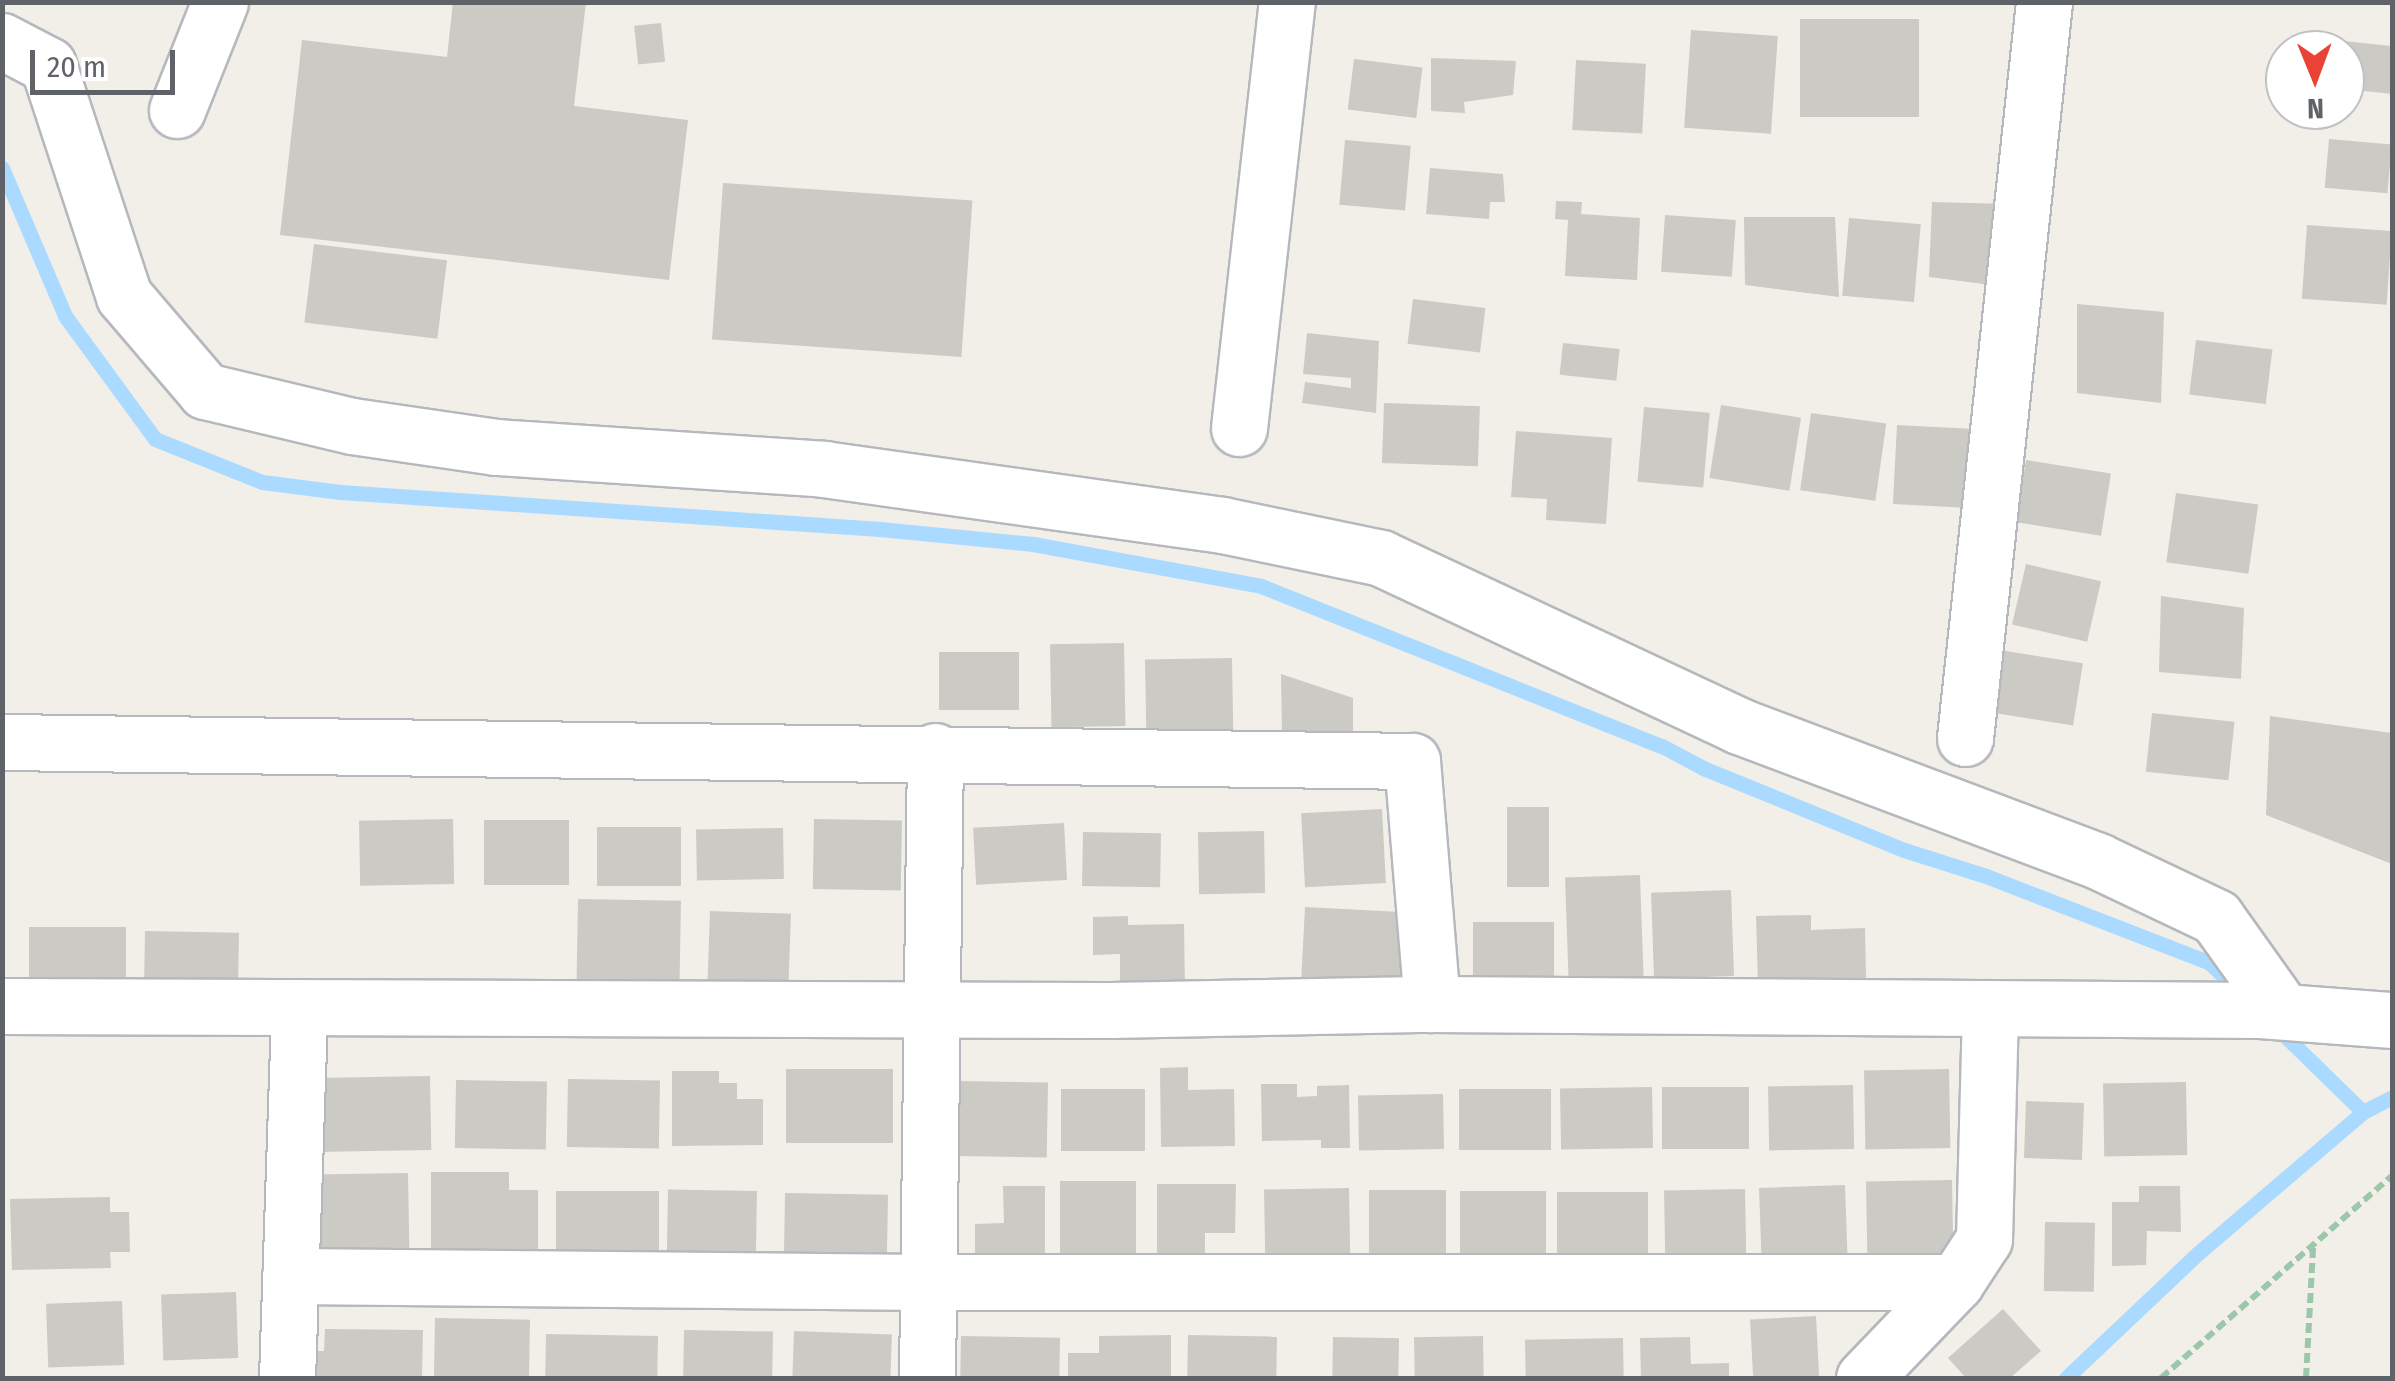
<!DOCTYPE html>
<html>
<head>
<meta charset="utf-8">
<style>
	body { margin:0 }
	#map { position:relative; width:2395px; height:1381px; overflow:hidden; background:#f1efe8; font-family:"Fira Sans Condensed",sans-serif }
	div>[style] { position:absolute }
	[style*='--x'] { left:calc(var(--x)*1px); top:calc(var(--y)*1px); width:calc(var(--w)*1px); rotate:calc(var(--a)*1deg) }
	.stream>* { height:15px; margin:-7.5px; padding:0 7.5px; transform-origin:7.5px; border-radius:7.5px; background:#aadaff }
	.building>* { inset:0; background:#cccac5; transform-origin:0 0 }
	.path>* { height:6px; margin-top:-3px; transform-origin:0; background:repeating-linear-gradient(90deg,#9cc7a9 0 10px,transparent 0 15px) }
	.roads { filter:drop-shadow(2px 0 #b5b8bc) drop-shadow(-2px 0 #b5b8bc) drop-shadow(0 2px #b5b8bc) drop-shadow(0 -2px #b5b8bc) }
	.minor>* { height:55px; margin:-27.5px; padding:0 27.5px; transform-origin:27.5px; border-radius:27.5px; background:#fff }
	span { translate:-50% -50%; white-space:nowrap; text-align:center; line-height:1.15; -webkit-text-stroke:9px #fff; paint-order:stroke }
	.frame { position:absolute; inset:0; border:5px solid #5f6368; pointer-events:none }
	.north { position:absolute; left:2265px; top:30px; width:100px; height:100px; box-sizing:border-box; background:#fff; border:2px solid #bfc1c3; border-radius:50%; rotate:179deg; font-size:28px; font-weight:700; line-height:40px; text-align:center; color:#5f6368 }
	.north::after { content:''; display:block; margin:auto; width:35px; height:45px; background:#ea4335; clip-path:polygon(50% 0,100% 100%,50% 72%,0 100%) }
	.scale { position:absolute; left:30px; top:50px; width:145px; height:45px; box-sizing:border-box; border:5px solid #5f6368; border-top:0; padding-left:12px; font-size:30px; line-height:35px; white-space:nowrap; color:#5f6368; -webkit-text-stroke:8px #fff; paint-order:stroke }
</style>
</head>
<body>
<div id="map">
	<div class="stream">
		<div style="--x:2;--y:168;--w:161;--a:66.9"></div>
		<div style="--x:65;--y:316;--w:152;--a:53.8"></div>
		<div style="--x:155;--y:439;--w:115;--a:21.9"></div>
		<div style="--x:262;--y:482;--w:79;--a:7.3"></div>
		<div style="--x:340;--y:492;--w:541;--a:3.92"></div>
		<div style="--x:880;--y:529;--w:154;--a:5.6"></div>
		<div style="--x:1033;--y:544;--w:232;--a:10.4"></div>
		<div style="--x:1261;--y:586;--w:432;--a:21.8"></div>
		<div style="--x:1662;--y:746;--w:47;--a:28.2"></div>
		<div style="--x:1703;--y:768;--w:217;--a:22.2"></div>
		<div style="--x:1904;--y:850;--w:86;--a:17.6"></div>
		<div style="--x:1986;--y:876;--w:240;--a:21.2"></div>
		<div style="--x:2210;--y:963;--w:45;--a:44.1"></div>
		<div style="--x:2363;--y:1112;--w:33;--a:-27"></div>
		<div style="--x:2066;--y:1378;--w:180;--a:-43.4"></div>
		<div style="--x:2197;--y:1254;--w:218;--a:-40.5"></div>
		<div style="--x:2363;--y:1112;--w:122;--a:-135.7"></div>
	</div>
	<div class="building">
		<div style="clip-path:polygon(453px 2px,586px 2px,574px 106px,688px 120px,669px 280px,280px 235px,302px 40px,447px 57px)"></div>
		<div style="left:1919px;top:19px;width:98px;height:119px;rotate:90deg"></div>
		<div style="left:661px;top:23px;width:39px;height:27px;rotate:84deg"></div>
		<div style="left:1691px;top:30px;width:87px;height:98px;rotate:4deg"></div>
		<div style="clip-path:polygon(2334px 40px,2392px 46px,2392px 94px,2345px 89px,2345px 50px,2333px 50px)"></div>
		<div style="clip-path:polygon(1431px 58px,1516px 61px,1513px 95px,1464px 102px,1465px 113px,1431px 111px)"></div>
		<div style="left:1354px;top:59px;width:69px;height:51px;rotate:7deg"></div>
		<div style="left:1576px;top:60px;width:70px;height:70px;rotate:3deg"></div>
		<div style="left:2329px;top:139px;width:63px;height:49px;rotate:5deg"></div>
		<div style="left:1345px;top:140px;width:66px;height:65px;rotate:5deg"></div>
		<div style="clip-path:polygon(1430px 168px,1503px 174px,1505px 202px,1490px 202px,1489px 219px,1426px 214px)"></div>
		<div style="left:723px;top:183px;width:250px;height:157px;rotate:4deg"></div>
		<div style="clip-path:polygon(1556px 201px,1582px 202px,1581px 214px,1640px 218px,1637px 280px,1565px 276px,1568px 220px,1555px 219px)"></div>
		<div style="clip-path:polygon(1932px 202px,2007px 204px,1999px 286px,1929px 277px)"></div>
		<div style="left:1665px;top:215px;width:71px;height:57px;rotate:4deg"></div>
		<div style="clip-path:polygon(1744px 217px,1835px 217px,1839px 297px,1745px 285px)"></div>
		<div style="left:1849px;top:218px;width:72px;height:78px;rotate:5deg"></div>
		<div style="left:2307px;top:225px;width:85px;height:74px;rotate:4deg"></div>
		<div style="left:314px;top:244px;width:134px;height:79px;rotate:7deg"></div>
		<div style="left:1413px;top:299px;width:73px;height:45px;rotate:7deg"></div>
		<div style="clip-path:polygon(2077px 304px,2164px 312px,2161px 403px,2077px 393px)"></div>
		<div style="clip-path:polygon(1307px 333px,1379px 341px,1376px 413px,1302px 403px,1305px 382px,1351px 388px,1351px 378px,1303px 374px)"></div>
		<div style="left:2196px;top:340px;width:77px;height:55px;rotate:7deg"></div>
		<div style="left:1563px;top:343px;width:57px;height:32px;rotate:6deg"></div>
		<div style="left:1384px;top:403px;width:96px;height:60px;rotate:2deg"></div>
		<div style="left:1721px;top:405px;width:81px;height:74px;rotate:9deg"></div>
		<div style="left:1644px;top:407px;width:66px;height:75px;rotate:5deg"></div>
		<div style="left:1811px;top:413px;width:76px;height:78px;rotate:8deg"></div>
		<div style="left:1897px;top:425px;width:82px;height:79px;rotate:3deg"></div>
		<div style="clip-path:polygon(1516px 431px,1612px 438px,1606px 524px,1546px 520px,1547px 499px,1511px 497px)"></div>
		<div style="left:2026px;top:460px;width:86px;height:63px;rotate:9deg"></div>
		<div style="left:2176px;top:493px;width:83px;height:70px;rotate:8deg"></div>
		<div style="left:2026px;top:564px;width:77px;height:62px;rotate:13deg"></div>
		<div style="clip-path:polygon(2161px 596px,2244px 608px,2241px 679px,2159px 672px)"></div>
		<div style="left:1124px;top:643px;width:83px;height:74px;rotate:89deg"></div>
		<div style="left:1993px;top:649px;width:91px;height:63px;rotate:9deg"></div>
		<div style="left:939px;top:652px;width:80px;height:58px"></div>
		<div style="left:1232px;top:658px;width:83px;height:87px;rotate:89deg"></div>
		<div style="clip-path:polygon(1281px 674px,1353px 698px,1353px 735px,1282px 735px)"></div>
		<div style="left:2152px;top:713px;width:83px;height:59px;rotate:6deg"></div>
		<div style="clip-path:polygon(2270px 716px,2392px 733px,2392px 864px,2266px 815px)"></div>
		<div style="left:1507px;top:807px;width:42px;height:80px"></div>
		<div style="left:1382px;top:809px;width:74px;height:81px;rotate:87deg"></div>
		<div style="left:453px;top:819px;width:65px;height:94px;rotate:89deg"></div>
		<div style="left:814px;top:819px;width:88px;height:70px;rotate:1deg"></div>
		<div style="left:484px;top:820px;width:85px;height:65px"></div>
		<div style="left:1064px;top:823px;width:57px;height:91px;rotate:87deg"></div>
		<div style="left:597px;top:827px;width:84px;height:59px"></div>
		<div style="left:783px;top:828px;width:51px;height:87px;rotate:89deg"></div>
		<div style="left:1264px;top:831px;width:62px;height:66px;rotate:89deg"></div>
		<div style="left:1083px;top:832px;width:78px;height:54px;rotate:1deg"></div>
		<div style="left:1640px;top:875px;width:105px;height:75px;rotate:88deg"></div>
		<div style="left:1731px;top:890px;width:86px;height:80px;rotate:88deg"></div>
		<div style="left:578px;top:899px;width:103px;height:82px;rotate:1deg"></div>
		<div style="left:1305px;top:907px;width:101px;height:75px;rotate:3deg"></div>
		<div style="left:710px;top:911px;width:81px;height:69px;rotate:2deg"></div>
		<div style="clip-path:polygon(1811px 915px,1811px 930px,1865px 928px,1866px 980px,1758px 983px,1756px 916px)"></div>
		<div style="clip-path:polygon(1128px 916px,1128px 925px,1184px 924px,1185px 992px,1120px 993px,1120px 954px,1093px 955px,1093px 917px)"></div>
		<div style="left:1473px;top:922px;width:81px;height:65px"></div>
		<div style="left:29px;top:927px;width:97px;height:59px"></div>
		<div style="left:145px;top:931px;width:94px;height:57px;rotate:1deg"></div>
		<div style="clip-path:polygon(1188px 1067px,1188px 1090px,1234px 1089px,1235px 1146px,1161px 1147px,1160px 1068px)"></div>
		<div style="left:786px;top:1069px;width:107px;height:74px"></div>
		<div style="left:1949px;top:1069px;width:79px;height:85px;rotate:89deg"></div>
		<div style="clip-path:polygon(672px 1071px,719px 1071px,719px 1083px,737px 1083px,737px 1099px,763px 1099px,763px 1145px,672px 1146px)"></div>
		<div style="left:430px;top:1076px;width:74px;height:116px;rotate:89deg"></div>
		<div style="left:568px;top:1079px;width:92px;height:68px;rotate:1deg"></div>
		<div style="left:456px;top:1080px;width:91px;height:68px;rotate:1deg"></div>
		<div style="left:959px;top:1081px;width:89px;height:75px;rotate:1deg"></div>
		<div style="left:2186px;top:1082px;width:73px;height:83px;rotate:89deg"></div>
		<div style="clip-path:polygon(1261px 1084px,1297px 1084px,1297px 1097px,1317px 1096px,1317px 1086px,1349px 1085px,1350px 1148px,1321px 1148px,1321px 1140px,1262px 1141px)"></div>
		<div style="left:1853px;top:1085px;width:64px;height:85px;rotate:89deg"></div>
		<div style="left:1652px;top:1087px;width:61px;height:92px;rotate:89deg"></div>
		<div style="left:1662px;top:1087px;width:87px;height:62px"></div>
		<div style="left:1061px;top:1089px;width:84px;height:62px"></div>
		<div style="left:1459px;top:1089px;width:92px;height:61px"></div>
		<div style="left:1443px;top:1094px;width:55px;height:85px;rotate:89deg"></div>
		<div style="left:2026px;top:1101px;width:58px;height:57px;rotate:2deg"></div>
		<div style="clip-path:polygon(431px 1172px,509px 1172px,509px 1190px,538px 1190px,538px 1255px,431px 1256px)"></div>
		<div style="left:408px;top:1173px;width:78px;height:93px;rotate:89deg"></div>
		<div style="left:1952px;top:1180px;width:79px;height:86px;rotate:89deg"></div>
		<div style="left:1060px;top:1181px;width:76px;height:73px"></div>
		<div style="clip-path:polygon(1157px 1184px,1236px 1184px,1235px 1233px,1205px 1233px,1205px 1261px,1157px 1261px)"></div>
		<div style="left:1845px;top:1185px;width:73px;height:86px;rotate:88deg"></div>
		<div style="clip-path:polygon(1003px 1186px,1045px 1186px,1045px 1260px,975px 1261px,975px 1224px,1004px 1223px)"></div>
		<div style="clip-path:polygon(2139px 1186px,2180px 1186px,2181px 1232px,2147px 1231px,2146px 1265px,2112px 1266px,2112px 1202px,2139px 1202px)"></div>
		<div style="left:1349px;top:1188px;width:73px;height:85px;rotate:89deg"></div>
		<div style="left:1745px;top:1189px;width:70px;height:81px;rotate:89deg"></div>
		<div style="left:1369px;top:1190px;width:77px;height:70px"></div>
		<div style="left:556px;top:1191px;width:103px;height:67px"></div>
		<div style="left:757px;top:1191px;width:66px;height:89px;rotate:91deg"></div>
		<div style="left:1546px;top:1191px;width:69px;height:86px;rotate:90deg"></div>
		<div style="left:1557px;top:1192px;width:91px;height:69px"></div>
		<div style="left:785px;top:1193px;width:103px;height:65px;rotate:1deg"></div>
		<div style="clip-path:polygon(110px 1197px,110px 1212px,129px 1212px,130px 1252px,110px 1252px,111px 1268px,12px 1270px,10px 1199px)"></div>
		<div style="left:2045px;top:1222px;width:50px;height:69px;rotate:1deg"></div>
		<div style="left:236px;top:1292px;width:66px;height:75px;rotate:88deg"></div>
		<div style="left:122px;top:1301px;width:64px;height:76px;rotate:88deg"></div>
		<div style="clip-path:polygon(2003px 1309px,2041px 1351px,2010px 1378px,1966px 1378px,1948px 1358px)"></div>
		<div style="left:1816px;top:1316px;width:61px;height:66px;rotate:87deg"></div>
		<div style="left:435px;top:1318px;width:95px;height:60px;rotate:1deg"></div>
		<div style="clip-path:polygon(325px 1329px,423px 1330px,422px 1378px,310px 1378px,310px 1351px,324px 1351px)"></div>
		<div style="left:684px;top:1330px;width:89px;height:48px;rotate:1deg"></div>
		<div style="left:794px;top:1331px;width:98px;height:47px;rotate:2deg"></div>
		<div style="left:546px;top:1334px;width:112px;height:44px;rotate:1deg"></div>
		<div style="clip-path:polygon(1171px 1335px,1171px 1378px,1068px 1378px,1068px 1353px,1099px 1353px,1099px 1336px)"></div>
		<div style="left:1188px;top:1335px;width:89px;height:43px;rotate:1deg"></div>
		<div style="left:961px;top:1336px;width:99px;height:42px;rotate:1deg"></div>
		<div style="left:1483px;top:1336px;width:42px;height:69px;rotate:89deg"></div>
		<div style="left:1333px;top:1337px;width:66px;height:41px;rotate:1deg"></div>
		<div style="clip-path:polygon(1690px 1337px,1691px 1364px,1729px 1363px,1729px 1378px,1641px 1378px,1640px 1338px)"></div>
		<div style="left:1623px;top:1338px;width:40px;height:98px;rotate:89deg"></div>
	</div>
	<div class="path">
		<div style="--x:2161;--y:1378;--w:307;--a:-41.2"></div>
		<div style="--x:2306;--y:1378;--w:131;--a:-86.9"></div>
	</div>
	<div class="roads">
		<div class="minor">
			<div style="--x:2;--y:41;--w:52;--a:27.6"></div>
			<div style="--x:48;--y:65;--w:243;--a:71.8"></div>
			<div style="--x:124;--y:296;--w:125;--a:49.5"></div>
			<div style="--x:205;--y:391;--w:151;--a:13.4"></div>
			<div style="--x:352;--y:426;--w:146;--a:8.3"></div>
			<div style="--x:496;--y:447;--w:329;--a:3.8"></div>
			<div style="--x:824;--y:469;--w:402;--a:8"></div>
			<div style="--x:1222;--y:525;--w:162;--a:11.7"></div>
			<div style="--x:1381;--y:558;--w:395;--a:25.1"></div>
			<div style="--x:1739;--y:726;--w:384;--a:20.6"></div>
			<div style="--x:2098;--y:861;--w:131;--a:25.4"></div>
			<div style="--x:2216;--y:917;--w:115;--a:54.5"></div>
			<div style="--x:177;--y:110;--w:116;--a:-68.3"></div>
			<div style="--x:1239;--y:428;--w:429;--a:-83.6"></div>
			<div style="--x:1965;--y:738;--w:740;--a:-83.87"></div>
			<div style="--x:2;--y:742;--w:1410;--a:0.77"></div>
			<div style="--x:1412;--y:761;--w:244;--a:85.3"></div>
			<div style="--x:2;--y:1006;--w:1108;--a:0.21"></div>
			<div style="--x:1110;--y:1010;--w:322;--a:-1.1"></div>
			<div style="--x:1432;--y:1004;--w:826;--a:0.42"></div>
			<div style="--x:2258;--y:1010;--w:134;--a:4.3"></div>
			<div style="--x:290;--y:1276;--w:639;--a:0.54"></div>
			<div style="--x:929;--y:1282;--w:1027;--a:0"></div>
			<div style="--x:287;--y:1378;--w:371;--a:-88.1"></div>
			<div style="--x:927;--y:1378;--w:627;--a:-89.27"></div>
			<div style="--x:1864;--y:1378;--w:133;--a:-46.2"></div>
			<div style="--x:1956;--y:1282;--w:51;--a:-56.9"></div>
			<div style="--x:1984;--y:1239;--w:231;--a:-88.5"></div>
		</div>
	</div>
	<div class="frame"></div>
	<div class="north">N</div>
	<div class="scale">20 m</div>
</div>
</body>
</html>
